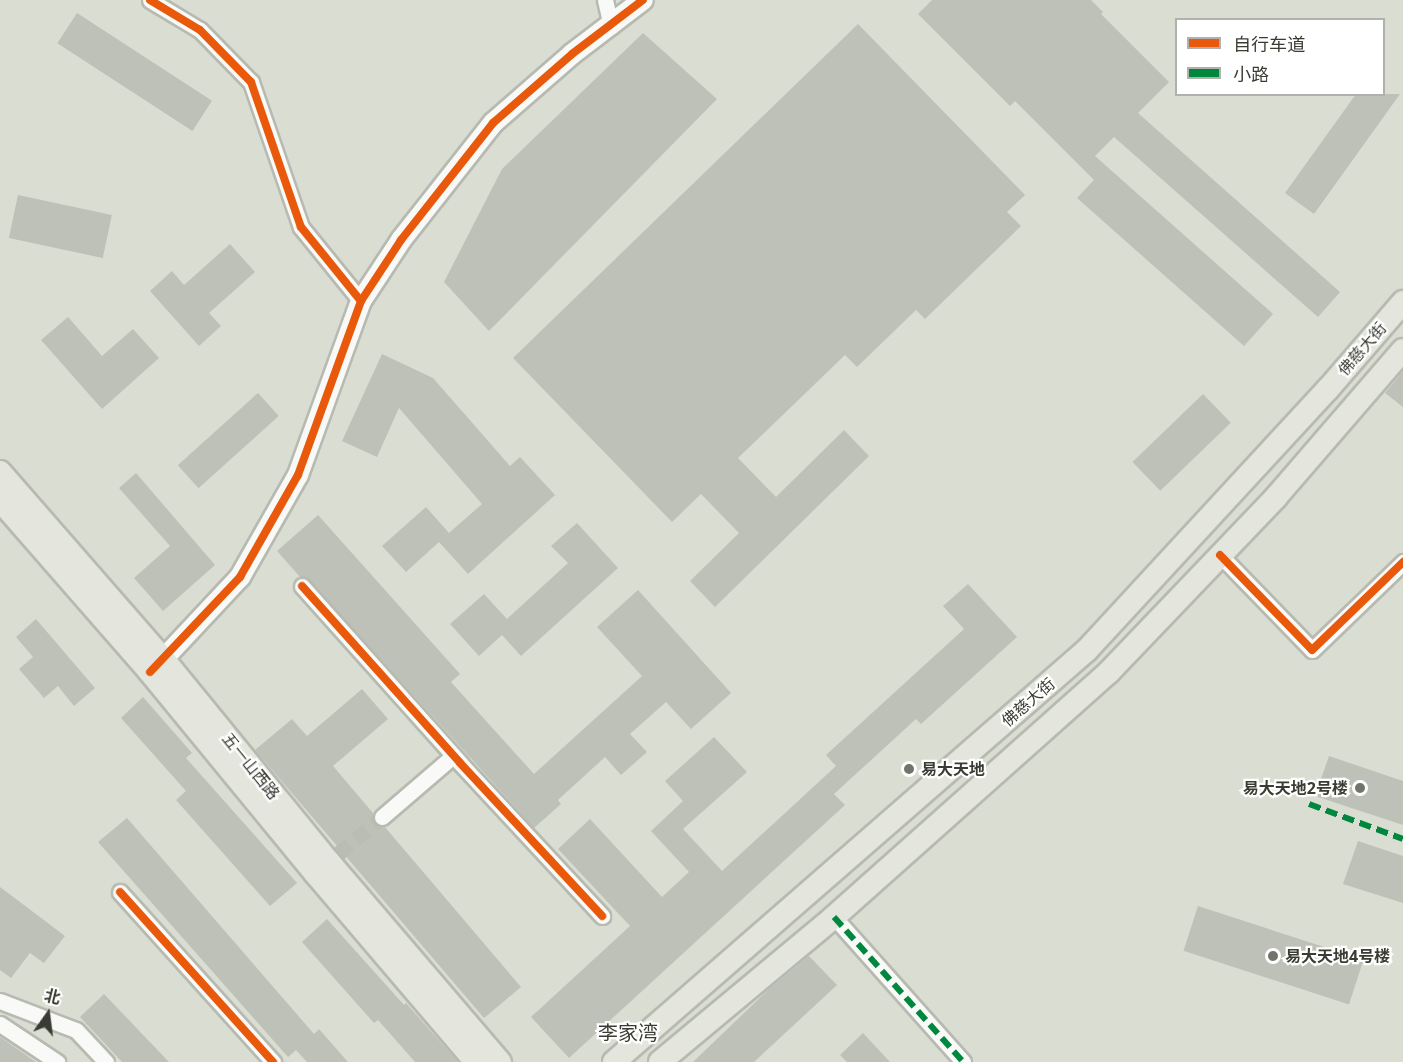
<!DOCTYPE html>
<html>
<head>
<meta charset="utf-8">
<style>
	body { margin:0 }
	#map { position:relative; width:1403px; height:1062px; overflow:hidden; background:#daddd2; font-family:"Noto Sans","Noto Sans SC",sans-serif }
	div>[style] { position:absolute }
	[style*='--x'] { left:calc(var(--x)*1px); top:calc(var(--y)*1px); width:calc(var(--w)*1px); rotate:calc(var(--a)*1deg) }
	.building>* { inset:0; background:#bec1b8; transform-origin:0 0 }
	.street-tunnel>* { height:15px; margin-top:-7.5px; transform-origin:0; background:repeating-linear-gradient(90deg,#babdb2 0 15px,transparent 0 23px) }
	.roads { filter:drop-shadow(2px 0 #b7bab1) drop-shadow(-2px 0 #b7bab1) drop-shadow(0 2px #b7bab1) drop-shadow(0 -2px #b7bab1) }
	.street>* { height:15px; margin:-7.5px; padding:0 7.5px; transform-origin:7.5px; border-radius:7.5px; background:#f9faf8 }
	.secondary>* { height:20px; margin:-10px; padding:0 10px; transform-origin:10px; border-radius:10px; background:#f9faf8 }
	.primary>* { height:22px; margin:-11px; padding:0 11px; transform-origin:11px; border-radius:11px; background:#e4e6de }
	.quiet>* { height:6px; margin-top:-3px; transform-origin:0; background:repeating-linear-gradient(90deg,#00873e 0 12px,transparent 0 18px) }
	.cycleway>* { height:8px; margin:-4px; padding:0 4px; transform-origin:4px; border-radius:4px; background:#e8590c }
	.dots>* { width:16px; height:16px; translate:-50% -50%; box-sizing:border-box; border:3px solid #fff; border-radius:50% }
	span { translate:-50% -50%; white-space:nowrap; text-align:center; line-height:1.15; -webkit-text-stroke:4.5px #fff; paint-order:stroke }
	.street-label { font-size:16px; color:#3a3c33 }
	.poi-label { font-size:16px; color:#3a3c33; font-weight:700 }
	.left { translate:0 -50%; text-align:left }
	.right { translate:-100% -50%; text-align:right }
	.quarter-label { font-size:20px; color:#3a3c33 }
	.legend { position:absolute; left:1175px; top:18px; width:210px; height:78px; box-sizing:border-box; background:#fff; border:2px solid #b0b1ad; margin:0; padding:8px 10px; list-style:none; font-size:18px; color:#3a3c33 }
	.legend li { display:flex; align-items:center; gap:12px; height:30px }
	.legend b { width:30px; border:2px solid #b0b1ad }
	.north { position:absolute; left:18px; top:984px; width:60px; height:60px; -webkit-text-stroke:4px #fff; paint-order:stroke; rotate:14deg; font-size:16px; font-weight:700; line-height:24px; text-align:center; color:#3a3c33 }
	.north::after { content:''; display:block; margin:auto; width:21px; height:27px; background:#3a3c33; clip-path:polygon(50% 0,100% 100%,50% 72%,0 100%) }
</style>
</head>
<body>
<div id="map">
	<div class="building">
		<div style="clip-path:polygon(932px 0,1091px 0,1103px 12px,1101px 14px,1169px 82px,1138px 113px,1340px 292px,1318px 317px,1114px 137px,1095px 156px,1273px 314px,1244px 346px,1077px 198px,1094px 180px,1015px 101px,1010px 106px,918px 14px)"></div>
		<div style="left:77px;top:13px;width:161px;height:36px;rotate:33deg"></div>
		<div style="clip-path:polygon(858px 24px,1025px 195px,1007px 212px,1021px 226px,925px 319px,916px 310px,857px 367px,845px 355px,738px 458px,776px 497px,844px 430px,869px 456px,715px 607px,690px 581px,739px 533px,701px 494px,672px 522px,513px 358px)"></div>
		<div style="clip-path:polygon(643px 33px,717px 99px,489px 331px,444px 282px,502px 169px)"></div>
		<div style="clip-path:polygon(1356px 94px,1400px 94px,1314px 214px,1285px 193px)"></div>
		<div style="left:18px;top:195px;width:96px;height:44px;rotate:12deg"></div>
		<div style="clip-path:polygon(230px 244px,255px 272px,209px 313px,221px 326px,199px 346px,150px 291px,172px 271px,184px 285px)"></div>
		<div style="clip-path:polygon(68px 317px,102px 356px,133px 329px,159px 358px,102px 409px,41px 340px)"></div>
		<div style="clip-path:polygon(382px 354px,433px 378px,510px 466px,520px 457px,555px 495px,468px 574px,439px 542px,406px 572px,382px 546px,426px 507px,449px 533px,482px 504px,399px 408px,377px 457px,342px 441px)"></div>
		<div style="clip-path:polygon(1403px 371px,1403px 407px,1385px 393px)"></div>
		<div style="left:258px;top:393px;width:31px;height:108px;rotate:48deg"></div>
		<div style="left:1203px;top:394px;width:40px;height:98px;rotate:46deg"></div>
		<div style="clip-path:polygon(136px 473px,215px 565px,163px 611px,134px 578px,170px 546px,119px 488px)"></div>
		<div style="clip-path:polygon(318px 515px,460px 674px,451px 682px,534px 774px,642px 676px,597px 627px,638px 590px,731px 693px,691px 729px,666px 702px,630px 734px,647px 752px,621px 775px,605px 757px,558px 800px,561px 804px,534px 828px,309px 580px,300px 577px,277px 551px)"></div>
		<div style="clip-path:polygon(577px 523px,618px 568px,521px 656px,502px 635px,479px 656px,450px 624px,484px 594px,507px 619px,568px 563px,551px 546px)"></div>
		<div style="clip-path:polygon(968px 584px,1017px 637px,921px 724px,916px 719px,834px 794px,845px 805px,569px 1058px,531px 1017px,630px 926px,558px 849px,590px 819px,662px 897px,689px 872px,651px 831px,683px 801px,665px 781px,714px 737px,747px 772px,683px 829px,722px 871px,836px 766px,826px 755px,964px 629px,943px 606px)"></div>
		<div style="clip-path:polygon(36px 619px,95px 688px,74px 706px,58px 686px,44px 698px,19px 669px,33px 657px,16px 637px)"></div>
		<div style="clip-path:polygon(362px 689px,388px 719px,333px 766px,373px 813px,374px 823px,384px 826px,521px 987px,484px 1018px,255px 750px,292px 719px,307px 736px)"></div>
		<div style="clip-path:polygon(143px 697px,192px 753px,186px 758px,297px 883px,270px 906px,176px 800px,186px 791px,121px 718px)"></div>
		<div style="clip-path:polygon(1329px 756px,1403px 781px,1403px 825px,1315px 796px)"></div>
		<div style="clip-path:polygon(127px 818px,314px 1034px,319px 1029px,348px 1062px,307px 1062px,296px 1050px,288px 1057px,98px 842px)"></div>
		<div style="clip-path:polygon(1358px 841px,1403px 856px,1403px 903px,1343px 884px)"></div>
		<div style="clip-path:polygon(0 887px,65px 936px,44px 963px,30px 953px,11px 978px,0 970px)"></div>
		<div style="left:1198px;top:906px;width:174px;height:47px;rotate:18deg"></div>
		<div style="clip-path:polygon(327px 919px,404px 1005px,406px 1003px,458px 1062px,415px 1062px,378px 1020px,374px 1023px,302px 942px)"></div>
		<div style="clip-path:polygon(809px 956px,837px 985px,754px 1062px,693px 1062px,769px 989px)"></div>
		<div style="clip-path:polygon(104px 994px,169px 1062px,122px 1062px,80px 1017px)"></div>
		<div style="clip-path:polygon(863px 1033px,890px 1062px,847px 1062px,840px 1055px)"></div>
		<div style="clip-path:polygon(0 1037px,36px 1062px,0 1062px)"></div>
	</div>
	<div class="street-tunnel">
		<div style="--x:338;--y:854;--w:57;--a:-40.1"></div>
	</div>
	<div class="roads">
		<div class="street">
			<div style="--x:150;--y:0;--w:58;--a:31"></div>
			<div style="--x:200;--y:30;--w:73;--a:45.6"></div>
			<div style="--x:251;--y:82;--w:153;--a:71"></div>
			<div style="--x:301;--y:227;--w:95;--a:51"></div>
			<div style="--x:605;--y:0;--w:27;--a:77"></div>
			<div style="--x:1220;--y:555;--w:132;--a:45.9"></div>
			<div style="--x:1312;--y:650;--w:127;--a:-44"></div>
			<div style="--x:302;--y:586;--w:237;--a:48.2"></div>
			<div style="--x:460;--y:763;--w:209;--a:47.1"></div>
			<div style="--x:382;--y:817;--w:94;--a:-40.7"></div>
			<div style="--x:120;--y:892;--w:229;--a:48"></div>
			<div style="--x:834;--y:917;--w:194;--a:48.3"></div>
			<div style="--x:0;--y:1001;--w:81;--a:20.9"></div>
			<div style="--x:76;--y:1030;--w:44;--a:46.8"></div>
			<div style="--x:0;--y:1024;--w:69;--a:33.7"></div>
		</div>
		<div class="secondary">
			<div style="--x:153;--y:670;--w:127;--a:-46.9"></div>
			<div style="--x:240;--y:577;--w:117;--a:-60.4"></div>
			<div style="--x:298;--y:475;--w:185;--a:-70.1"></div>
			<div style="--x:361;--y:301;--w:73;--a:-56.7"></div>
			<div style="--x:401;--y:240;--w:149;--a:-51.8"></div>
			<div style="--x:493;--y:123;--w:105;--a:-41.1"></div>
			<div style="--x:572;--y:54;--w:89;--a:-37.3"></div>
		</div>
		<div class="primary">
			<div style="--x:0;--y:472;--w:249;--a:48.9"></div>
			<div style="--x:164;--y:660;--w:261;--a:50.8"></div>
			<div style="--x:329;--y:862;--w:263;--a:49.5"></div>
			<div style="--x:0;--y:500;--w:228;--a:48.9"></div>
			<div style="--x:150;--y:672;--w:260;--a:50.6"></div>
			<div style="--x:315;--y:873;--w:248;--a:49.6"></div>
			<div style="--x:614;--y:1062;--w:627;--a:-41.06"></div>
			<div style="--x:1087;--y:650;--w:355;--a:-47.3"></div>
			<div style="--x:1328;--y:389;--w:115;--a:-49.2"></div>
			<div style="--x:660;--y:1062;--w:226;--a:-39.8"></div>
			<div style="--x:834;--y:917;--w:368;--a:-41.7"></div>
			<div style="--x:1109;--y:672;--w:242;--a:-46.3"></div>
			<div style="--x:1276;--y:497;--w:194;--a:-49.2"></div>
		</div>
	</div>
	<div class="quiet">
		<div style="--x:1309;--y:804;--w:100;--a:20.4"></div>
		<div style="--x:834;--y:917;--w:194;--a:48.3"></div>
	</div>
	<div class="cycleway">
		<div style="--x:150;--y:0;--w:58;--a:31"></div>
		<div style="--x:200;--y:30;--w:73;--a:45.6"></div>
		<div style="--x:251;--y:82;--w:153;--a:71"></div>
		<div style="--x:301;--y:227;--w:95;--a:51"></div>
		<div style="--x:1220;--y:555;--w:132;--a:45.9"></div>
		<div style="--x:1312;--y:650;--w:127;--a:-44"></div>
		<div style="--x:302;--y:586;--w:237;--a:48.2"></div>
		<div style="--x:460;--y:763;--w:209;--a:47.1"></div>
		<div style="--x:150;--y:672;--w:131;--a:-46.5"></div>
		<div style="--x:240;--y:577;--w:117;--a:-60.4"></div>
		<div style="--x:298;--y:475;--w:185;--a:-70.1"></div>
		<div style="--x:361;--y:301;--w:73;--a:-56.7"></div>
		<div style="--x:401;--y:240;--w:149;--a:-51.8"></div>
		<div style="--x:493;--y:123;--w:105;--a:-41.1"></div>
		<div style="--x:572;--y:54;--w:89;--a:-37.3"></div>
		<div style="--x:120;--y:892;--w:229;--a:48"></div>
	</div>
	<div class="dots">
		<div style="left:909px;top:769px;background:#72746b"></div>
		<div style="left:1360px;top:788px;background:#72746b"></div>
		<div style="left:1273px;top:956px;background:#72746b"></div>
	</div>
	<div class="street-label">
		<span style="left:1362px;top:349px;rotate:-49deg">佛慈大街</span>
		<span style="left:1028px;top:702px;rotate:-41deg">佛慈大街</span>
		<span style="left:251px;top:766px;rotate:51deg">五一山西路</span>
	</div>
	<div class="poi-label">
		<span class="left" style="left:921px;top:769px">易大天地</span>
		<span class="right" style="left:1348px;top:788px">易大天地2号楼</span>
		<span class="left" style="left:1285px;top:956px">易大天地4号楼</span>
	</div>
	<div class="quarter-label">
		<span style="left:628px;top:1032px">李家湾</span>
	</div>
	<ul class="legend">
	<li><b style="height:8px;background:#e8590c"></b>自行车道</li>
	<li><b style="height:8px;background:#00873e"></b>小路</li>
	</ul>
	<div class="north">北</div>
</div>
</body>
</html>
